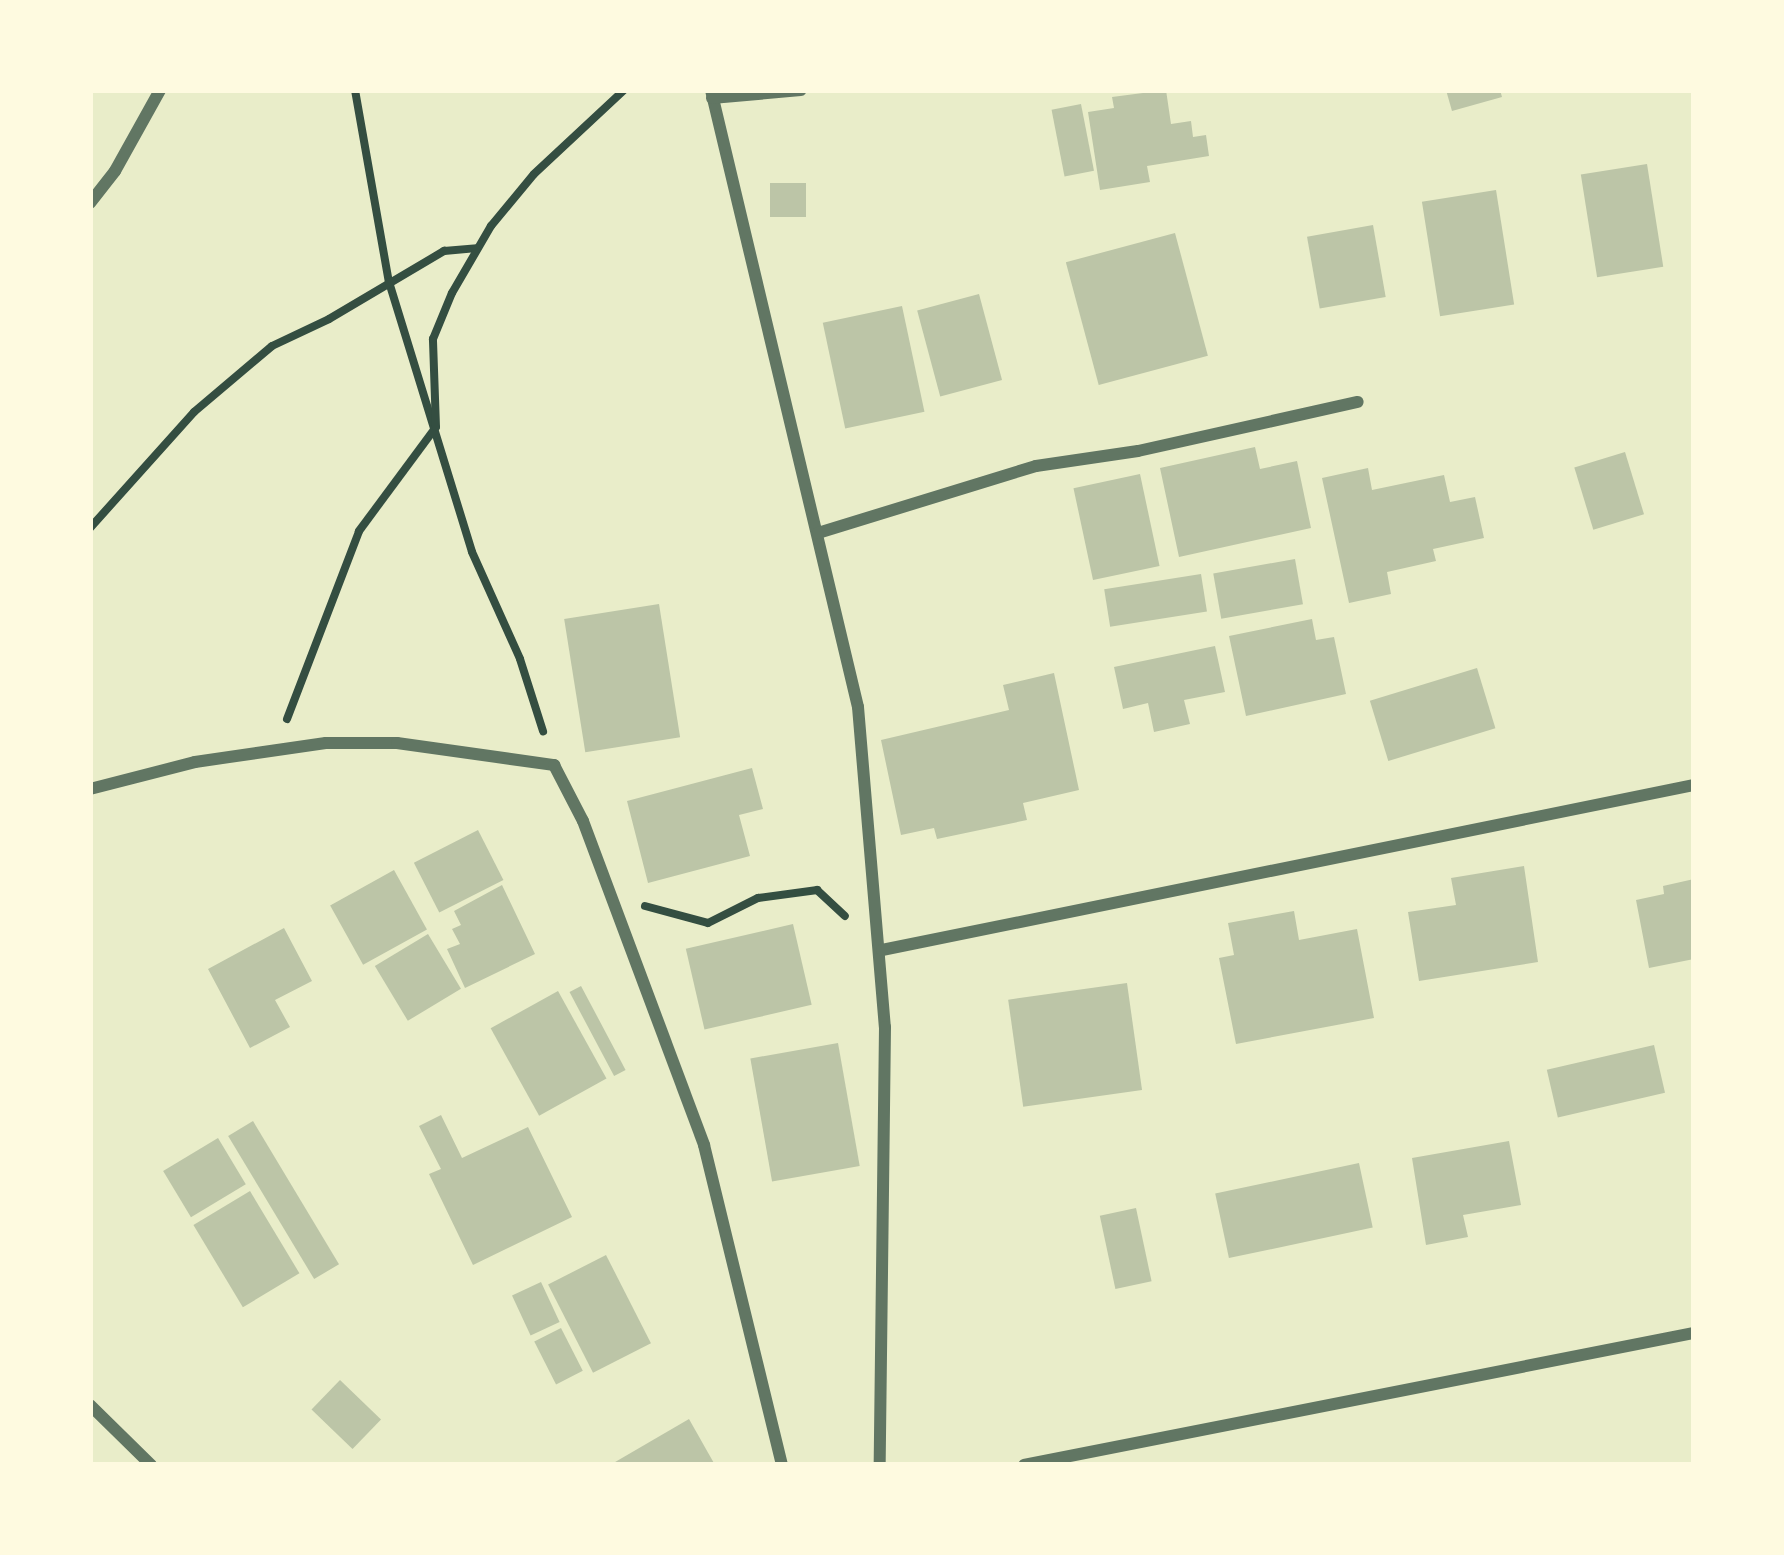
<!DOCTYPE html>
<html>
<head>
<meta charset="utf-8">
<style>
	body { margin:0 }
	#map { position:relative; width:1784px; height:1555px; overflow:hidden; background:#e9edc9; font-family:"Fira Sans",sans-serif }
	div>[style] { position:absolute }
	[style*='--x'] { left:calc(var(--x)*1px); top:calc(var(--y)*1px); width:calc(var(--w)*1px); rotate:calc(var(--a)*1deg) }
	.building>* { inset:0; background:#bcc5a7; transform-origin:0 0 }
	.path>* { height:8px; margin:-4px; padding:0 4px; transform-origin:4px; border-radius:4px; background:#344e41 }
	.minor>* { height:12px; margin:-6px; padding:0 6px; transform-origin:6px; border-radius:6px; background:#617663 }
	span { translate:-50% -50%; white-space:nowrap; text-align:center; line-height:1.15; -webkit-text-stroke:9px #fefae0; paint-order:stroke }
	.frame { position:absolute; inset:0; border:93px solid #fefae0; pointer-events:none }
</style>
</head>
<body>
<div id="map">
	<div class="building">
		<div style="clip-path:polygon(1166px 90px,1171px 124px,1191px 121px,1193px 137px,1206px 135px,1209px 156px,1147px 166px,1150px 182px,1100px 190px,1088px 112px,1114px 108px,1112px 97px)"></div>
		<div style="clip-path:polygon(1446px 90px,1500px 90px,1502px 97px,1452px 111px)"></div>
		<div style="left:1081px;top:104px;width:68px;height:30px;rotate:79deg"></div>
		<div style="left:1647px;top:164px;width:104px;height:67px;rotate:81deg"></div>
		<div style="left:770px;top:183px;width:36px;height:34px"></div>
		<div style="left:1496px;top:190px;width:116px;height:75px;rotate:81deg"></div>
		<div style="left:1373px;top:225px;width:73px;height:67px;rotate:80deg"></div>
		<div style="left:1175px;top:233px;width:127px;height:113px;rotate:75deg"></div>
		<div style="left:979px;top:294px;width:89px;height:64px;rotate:75deg"></div>
		<div style="left:902px;top:306px;width:108px;height:81px;rotate:78deg"></div>
		<div style="clip-path:polygon(1255px 447px,1260px 469px,1297px 461px,1311px 528px,1179px 557px,1160px 468px)"></div>
		<div style="left:1625px;top:452px;width:65px;height:53px;rotate:73deg"></div>
		<div style="clip-path:polygon(1368px 468px,1372px 490px,1444px 475px,1450px 502px,1475px 497px,1484px 538px,1433px 549px,1436px 561px,1387px 572px,1391px 594px,1349px 603px,1322px 478px)"></div>
		<div style="left:1140px;top:474px;width:94px;height:68px;rotate:78deg"></div>
		<div style="left:1295px;top:559px;width:46px;height:83px;rotate:80deg"></div>
		<div style="left:1201px;top:574px;width:38px;height:98px;rotate:81deg"></div>
		<div style="left:659px;top:604px;width:135px;height:96px;rotate:81deg"></div>
		<div style="clip-path:polygon(1312px 619px,1316px 640px,1334px 637px,1346px 694px,1246px 716px,1229px 636px)"></div>
		<div style="clip-path:polygon(1215px 646px,1225px 692px,1184px 700px,1190px 724px,1154px 732px,1148px 703px,1123px 709px,1114px 667px)"></div>
		<div style="left:1477px;top:668px;width:63px;height:112px;rotate:73deg"></div>
		<div style="clip-path:polygon(1054px 673px,1079px 790px,1023px 803px,1027px 820px,937px 839px,934px 828px,901px 835px,881px 740px,1009px 710px,1003px 685px)"></div>
		<div style="clip-path:polygon(752px 768px,763px 809px,739px 815px,750px 856px,648px 883px,627px 801px)"></div>
		<div style="left:478px;top:830px;width:56px;height:72px;rotate:63deg"></div>
		<div style="clip-path:polygon(1524px 866px,1538px 962px,1419px 981px,1408px 912px,1456px 905px,1451px 878px)"></div>
		<div style="left:394px;top:870px;width:68px;height:73px;rotate:61deg"></div>
		<div style="clip-path:polygon(1694px 879px,1694px 959px,1649px 968px,1636px 900px,1664px 894px,1663px 886px)"></div>
		<div style="clip-path:polygon(502px 885px,535px 954px,465px 988px,447px 949px,460px 944px,452px 929px,461px 925px,454px 911px)"></div>
		<div style="clip-path:polygon(1294px 911px,1299px 940px,1357px 929px,1374px 1018px,1236px 1044px,1219px 958px,1234px 955px,1228px 923px)"></div>
		<div style="left:793px;top:924px;width:83px;height:110px;rotate:77deg"></div>
		<div style="clip-path:polygon(284px 928px,312px 981px,275px 1000px,290px 1027px,250px 1048px,208px 969px)"></div>
		<div style="left:428px;top:934px;width:64px;height:62px;rotate:59deg"></div>
		<div style="left:1127px;top:983px;width:108px;height:120px;rotate:82deg"></div>
		<div style="left:581px;top:986px;width:95px;height:13px;rotate:62deg"></div>
		<div style="left:558px;top:991px;width:100px;height:77px;rotate:61deg"></div>
		<div style="left:838px;top:1043px;width:125px;height:89px;rotate:80deg"></div>
		<div style="left:1654px;top:1045px;width:49px;height:110px;rotate:77deg"></div>
		<div style="clip-path:polygon(441px 1115px,462px 1158px,528px 1127px,572px 1217px,473px 1265px,429px 1174px,441px 1169px,419px 1126px)"></div>
		<div style="left:253px;top:1121px;width:167px;height:29px;rotate:59deg"></div>
		<div style="left:218px;top:1138px;width:54px;height:64px;rotate:59deg"></div>
		<div style="clip-path:polygon(1509px 1141px,1521px 1205px,1463px 1215px,1468px 1237px,1426px 1245px,1412px 1158px)"></div>
		<div style="left:1359px;top:1163px;width:66px;height:147px;rotate:78deg"></div>
		<div style="left:250px;top:1191px;width:96px;height:66px;rotate:59deg"></div>
		<div style="left:1136px;top:1208px;width:75px;height:37px;rotate:78deg"></div>
		<div style="left:606px;top:1255px;width:99px;height:65px;rotate:63deg"></div>
		<div style="left:541px;top:1282px;width:44px;height:32px;rotate:65deg"></div>
		<div style="left:561px;top:1328px;width:48px;height:30px;rotate:63deg"></div>
		<div style="left:340px;top:1380px;width:57px;height:41px;rotate:44deg"></div>
		<div style="clip-path:polygon(689px 1419px,715px 1465px,610px 1465px)"></div>
	</div>
	<div class="path">
		<div style="--x:355;--y:90;--w:195;--a:80"></div>
		<div style="--x:389;--y:282;--w:282;--a:72.9"></div>
		<div style="--x:472;--y:552;--w:117;--a:65.8"></div>
		<div style="--x:520;--y:659;--w:76;--a:72.3"></div>
		<div style="--x:90;--y:528;--w:156;--a:-48.1"></div>
		<div style="--x:194;--y:412;--w:102;--a:-40.2"></div>
		<div style="--x:272;--y:346;--w:63;--a:-25.3"></div>
		<div style="--x:329;--y:319;--w:134;--a:-30.6"></div>
		<div style="--x:444;--y:251;--w:33;--a:-5"></div>
		<div style="--x:287;--y:719;--w:201;--a:-69"></div>
		<div style="--x:359;--y:531;--w:129;--a:-53.5"></div>
		<div style="--x:436;--y:427;--w:88;--a:-92"></div>
		<div style="--x:433;--y:339;--w:50;--a:-67.6"></div>
		<div style="--x:452;--y:293;--w:78;--a:-59.8"></div>
		<div style="--x:491;--y:226;--w:67;--a:-50.4"></div>
		<div style="--x:534;--y:174;--w:123;--a:-43"></div>
		<div style="--x:645;--y:906;--w:65;--a:15.1"></div>
		<div style="--x:708;--y:923;--w:56;--a:-26.6"></div>
		<div style="--x:758;--y:898;--w:60;--a:-7.7"></div>
		<div style="--x:817;--y:890;--w:38;--a:43"></div>
	</div>
	<div class="minor">
		<div style="--x:711;--y:90;--w:634;--a:76.6"></div>
		<div style="--x:858;--y:707;--w:321;--a:85.2"></div>
		<div style="--x:885;--y:1027;--w:438;--a:90.7"></div>
		<div style="--x:712;--y:98;--w:89;--a:-5.1"></div>
		<div style="--x:90;--y:203;--w:41;--a:-52"></div>
		<div style="--x:115;--y:171;--w:93;--a:-60.9"></div>
		<div style="--x:818;--y:533;--w:228;--a:-17.1"></div>
		<div style="--x:1036;--y:466;--w:103;--a:-8.4"></div>
		<div style="--x:1138;--y:451;--w:225;--a:-12.6"></div>
		<div style="--x:90;--y:789;--w:108;--a:-14.4"></div>
		<div style="--x:195;--y:762;--w:132;--a:-8.3"></div>
		<div style="--x:326;--y:743;--w:71;--a:0"></div>
		<div style="--x:397;--y:743;--w:159;--a:8"></div>
		<div style="--x:554;--y:765;--w:63;--a:62.6"></div>
		<div style="--x:583;--y:821;--w:346;--a:69.5"></div>
		<div style="--x:704;--y:1145;--w:329;--a:76.3"></div>
		<div style="--x:882;--y:950;--w:829;--a:-11.49"></div>
		<div style="--x:90;--y:1405;--w:86;--a:44.5"></div>
		<div style="--x:1024;--y:1465;--w:683;--a:-11.15"></div>
	</div>
	<div class="frame"></div>
</div>
</body>
</html>
